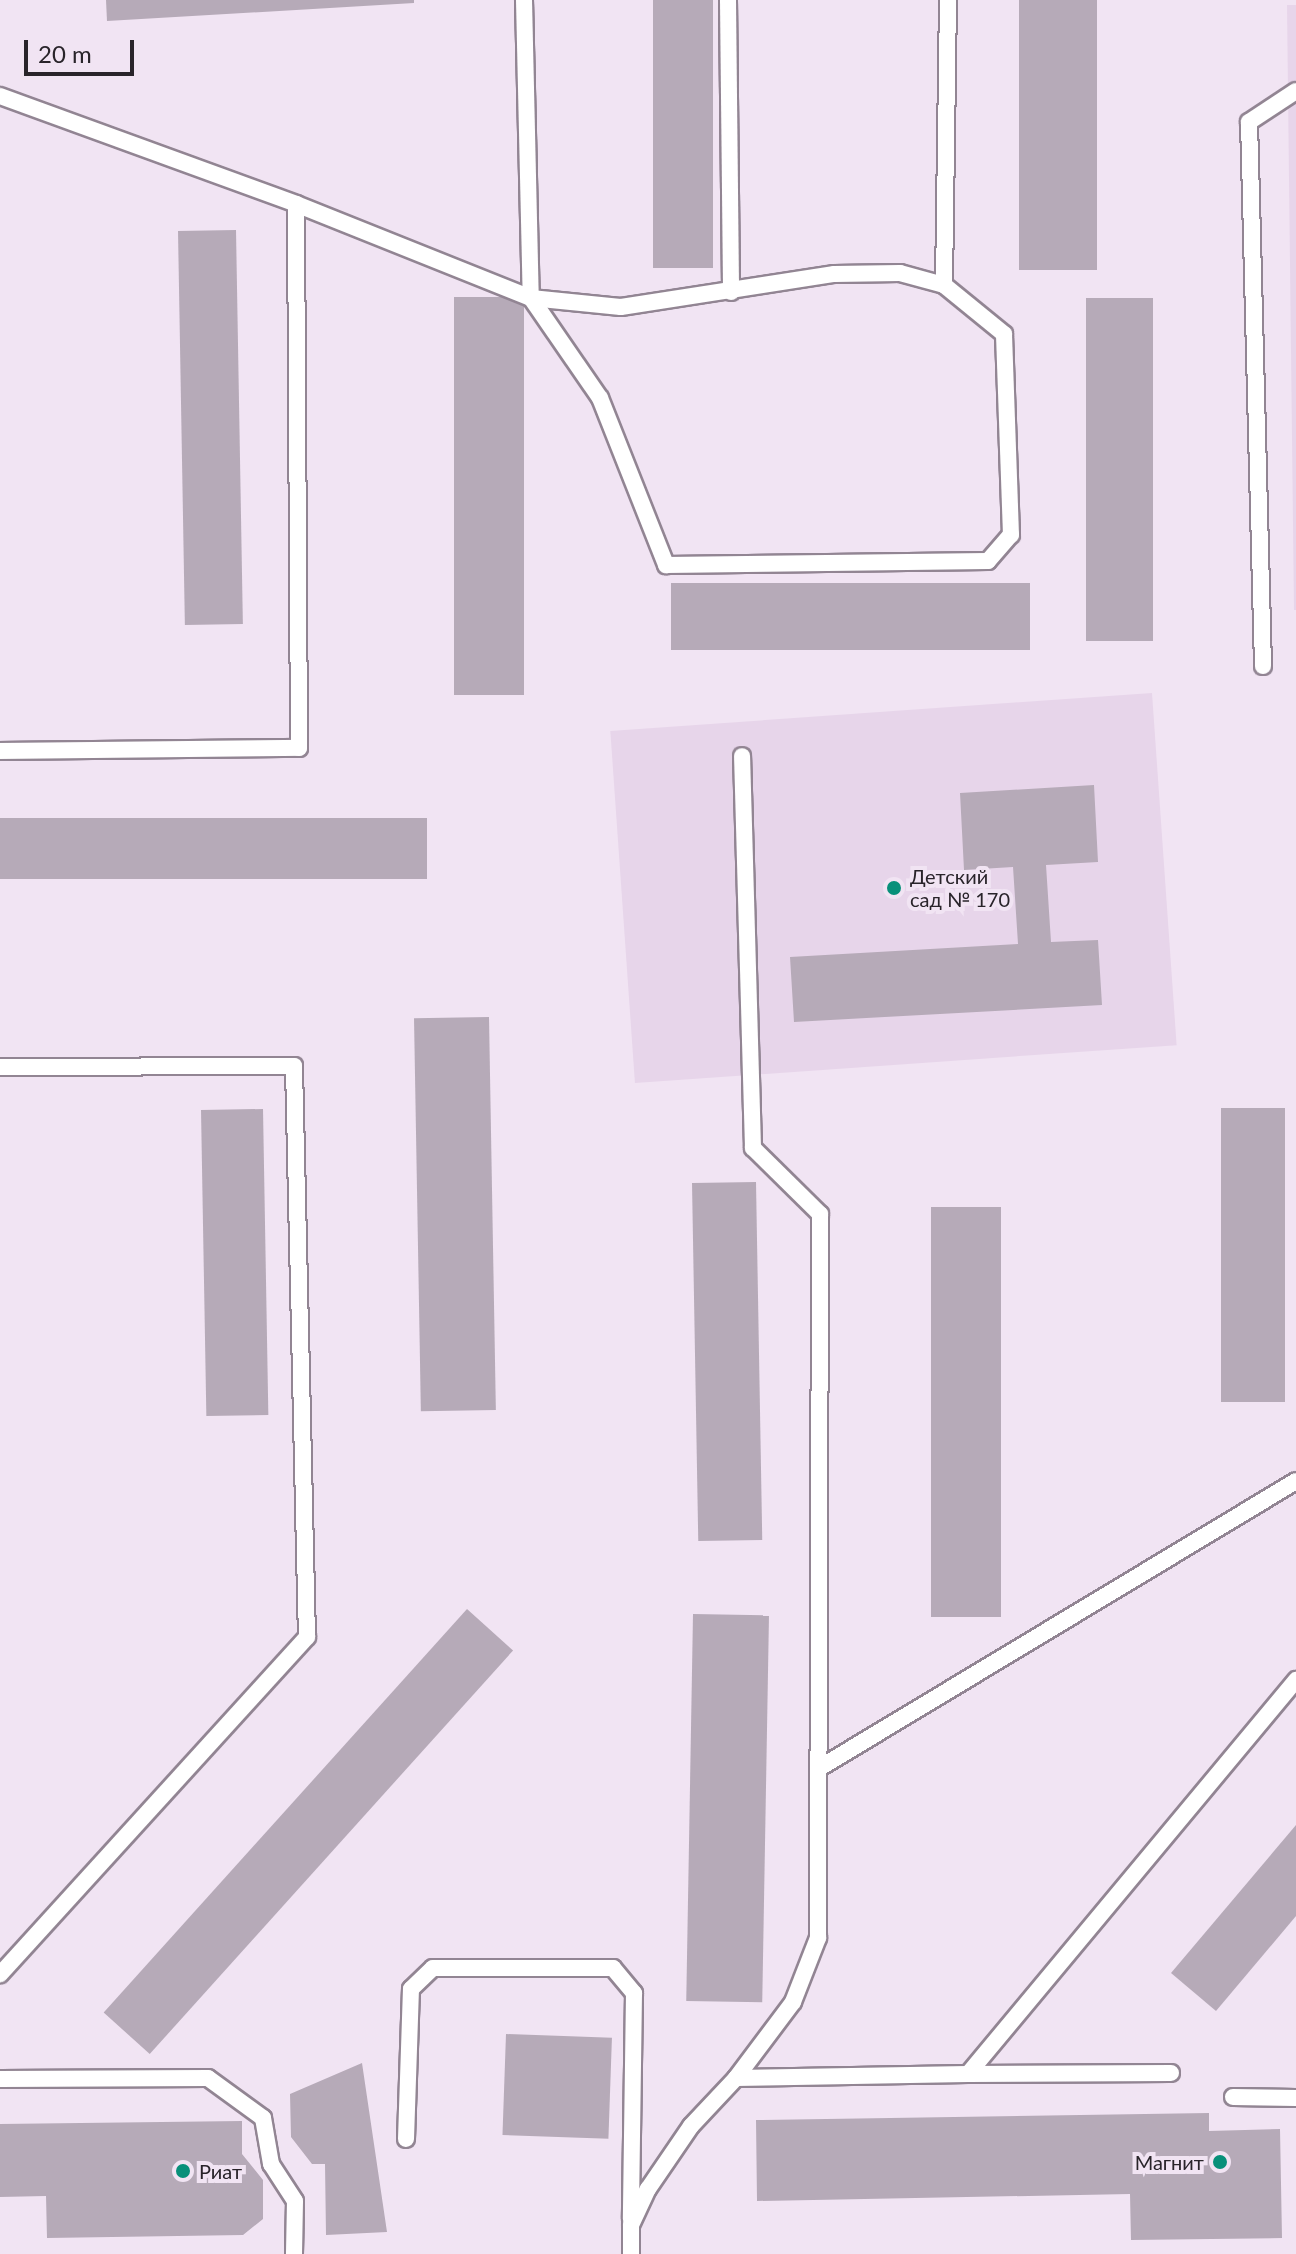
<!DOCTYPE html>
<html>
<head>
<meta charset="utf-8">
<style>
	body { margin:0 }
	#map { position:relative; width:1296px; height:2254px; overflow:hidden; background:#f1e4f3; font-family:Lato,sans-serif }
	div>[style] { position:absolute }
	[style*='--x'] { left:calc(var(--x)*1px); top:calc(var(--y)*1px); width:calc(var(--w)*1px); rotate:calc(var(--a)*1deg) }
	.built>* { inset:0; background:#e7d5ea; transform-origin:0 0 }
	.building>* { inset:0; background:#b6aab8; transform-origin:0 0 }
	.roads { filter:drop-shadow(2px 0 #928593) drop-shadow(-2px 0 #928593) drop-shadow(0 2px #928593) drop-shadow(0 -2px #928593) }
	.service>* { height:16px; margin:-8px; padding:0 8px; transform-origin:8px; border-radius:8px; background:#fff }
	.dots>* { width:22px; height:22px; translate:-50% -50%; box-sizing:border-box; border:4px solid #f1e4f3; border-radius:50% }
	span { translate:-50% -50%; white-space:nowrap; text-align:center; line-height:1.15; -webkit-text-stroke:8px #f1e4f3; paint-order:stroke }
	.poi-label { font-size:20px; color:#29242a }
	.left { translate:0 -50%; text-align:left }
	.right { translate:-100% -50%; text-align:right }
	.scale { position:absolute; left:24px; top:40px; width:110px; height:36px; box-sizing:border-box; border:4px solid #29242a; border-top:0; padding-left:10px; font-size:24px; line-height:28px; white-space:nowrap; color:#29242a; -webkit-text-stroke:6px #f1e4f3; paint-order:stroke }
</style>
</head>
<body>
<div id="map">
	<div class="built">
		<div style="clip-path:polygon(1287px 5px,1296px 5px,1296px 610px,1294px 610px)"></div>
		<div style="left:1152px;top:693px;width:353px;height:543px;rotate:86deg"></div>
	</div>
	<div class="building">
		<div style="clip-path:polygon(106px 0,414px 0,414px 3px,107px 21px)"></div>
		<div style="left:653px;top:0;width:60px;height:268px"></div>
		<div style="left:1019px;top:0;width:78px;height:270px"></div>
		<div style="left:236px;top:230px;width:394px;height:58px;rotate:89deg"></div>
		<div style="left:454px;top:297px;width:70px;height:398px"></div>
		<div style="left:1086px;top:298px;width:67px;height:343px"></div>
		<div style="left:1030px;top:583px;width:67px;height:359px;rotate:90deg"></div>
		<div style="clip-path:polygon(1094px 785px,1098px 862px,1046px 865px,1051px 942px,1098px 940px,1102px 1005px,794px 1022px,790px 957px,1018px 944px,1013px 867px,964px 870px,960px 793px)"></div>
		<div style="left:427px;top:818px;width:61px;height:427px;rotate:90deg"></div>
		<div style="left:489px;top:1017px;width:393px;height:75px;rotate:89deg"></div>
		<div style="left:1221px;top:1108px;width:64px;height:294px"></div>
		<div style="left:263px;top:1109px;width:306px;height:62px;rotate:89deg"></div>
		<div style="left:756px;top:1182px;width:358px;height:64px;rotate:89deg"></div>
		<div style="left:931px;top:1207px;width:70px;height:410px"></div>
		<div style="left:467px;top:1609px;width:62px;height:543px;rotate:42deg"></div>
		<div style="left:693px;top:1614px;width:76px;height:387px;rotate:1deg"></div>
		<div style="clip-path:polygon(1296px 1825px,1296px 1916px,1216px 2011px,1171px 1973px)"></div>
		<div style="left:506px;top:2034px;width:106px;height:101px;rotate:2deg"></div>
		<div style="clip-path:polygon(362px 2063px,387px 2232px,326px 2235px,325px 2164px,312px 2164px,291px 2137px,290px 2094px)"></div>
		<div style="clip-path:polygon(1209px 2113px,1209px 2131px,1280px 2129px,1282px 2238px,1131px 2240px,1130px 2194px,757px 2201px,756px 2120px)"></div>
		<div style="clip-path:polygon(242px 2121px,242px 2154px,263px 2180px,263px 2219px,243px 2235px,47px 2238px,46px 2196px,0 2197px,0 2124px)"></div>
	</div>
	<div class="roads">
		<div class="service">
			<div style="--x:524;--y:0;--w:298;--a:88.7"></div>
			<div style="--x:531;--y:298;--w:121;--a:55.4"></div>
			<div style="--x:600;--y:398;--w:180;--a:68.4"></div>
			<div style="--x:666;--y:565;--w:322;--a:-0.7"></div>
			<div style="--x:988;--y:561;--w:35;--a:-49"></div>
			<div style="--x:1011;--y:535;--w:201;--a:-92"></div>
			<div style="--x:1004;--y:334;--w:77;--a:-140.8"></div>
			<div style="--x:944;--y:285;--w:285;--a:-89.2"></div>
			<div style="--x:728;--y:0;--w:292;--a:89.4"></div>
			<div style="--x:0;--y:96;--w:315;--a:20"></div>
			<div style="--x:296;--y:204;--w:253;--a:21.8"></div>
			<div style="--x:531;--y:298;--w:90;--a:5.7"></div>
			<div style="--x:621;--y:307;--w:216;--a:-8.8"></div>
			<div style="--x:834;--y:274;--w:66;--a:-0.9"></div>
			<div style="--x:900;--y:273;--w:46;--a:15.3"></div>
			<div style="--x:1263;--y:666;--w:544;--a:-91.47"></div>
			<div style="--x:1249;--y:122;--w:56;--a:-33.4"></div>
			<div style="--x:0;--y:751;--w:299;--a:-0.6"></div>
			<div style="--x:299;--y:748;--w:544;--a:-90.32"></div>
			<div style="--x:0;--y:1067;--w:294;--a:-0.2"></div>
			<div style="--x:294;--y:1066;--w:571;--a:88.7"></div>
			<div style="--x:307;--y:1637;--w:456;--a:132.3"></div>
			<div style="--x:821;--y:1767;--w:554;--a:-31.05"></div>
			<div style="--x:968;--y:2074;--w:203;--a:-0.3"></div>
			<div style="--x:736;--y:2078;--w:232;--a:-1"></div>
			<div style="--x:968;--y:2074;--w:513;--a:-50.22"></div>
			<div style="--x:0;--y:2079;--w:208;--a:-0.3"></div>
			<div style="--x:208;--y:2078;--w:68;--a:36"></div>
			<div style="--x:263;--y:2118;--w:47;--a:80.1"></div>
			<div style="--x:271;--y:2164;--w:44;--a:57"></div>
			<div style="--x:295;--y:2201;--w:53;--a:91.1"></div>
			<div style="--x:1233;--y:2097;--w:63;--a:0.9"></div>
			<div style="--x:406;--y:2139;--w:150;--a:-88.1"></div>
			<div style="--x:411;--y:1989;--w:30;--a:-44"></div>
			<div style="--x:433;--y:1968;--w:180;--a:0"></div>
			<div style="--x:613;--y:1968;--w:33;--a:50"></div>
			<div style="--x:634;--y:1993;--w:226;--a:90.8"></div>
			<div style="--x:631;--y:2254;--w:29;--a:-90"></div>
			<div style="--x:631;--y:2225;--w:40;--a:-65"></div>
			<div style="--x:648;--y:2189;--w:76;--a:-55.7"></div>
			<div style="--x:691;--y:2126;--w:66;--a:-46.8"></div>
			<div style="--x:736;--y:2078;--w:95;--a:-53.1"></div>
			<div style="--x:793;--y:2002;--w:69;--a:-68.7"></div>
			<div style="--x:818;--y:1938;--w:724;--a:-89.84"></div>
			<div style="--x:820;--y:1214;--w:94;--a:-135.4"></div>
			<div style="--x:753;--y:1148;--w:392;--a:-91.6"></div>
		</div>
	</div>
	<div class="dots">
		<div style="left:894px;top:888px;background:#08907a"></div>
		<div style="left:1220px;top:2162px;background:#08907a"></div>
		<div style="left:183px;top:2171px;background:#08907a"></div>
	</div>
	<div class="poi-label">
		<span class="left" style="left:910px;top:888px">Детский<br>сад № 170</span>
		<span class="right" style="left:1204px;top:2162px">Магнит</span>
		<span class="left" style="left:199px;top:2171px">Риат</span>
	</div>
	<div class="scale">20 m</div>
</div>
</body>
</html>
